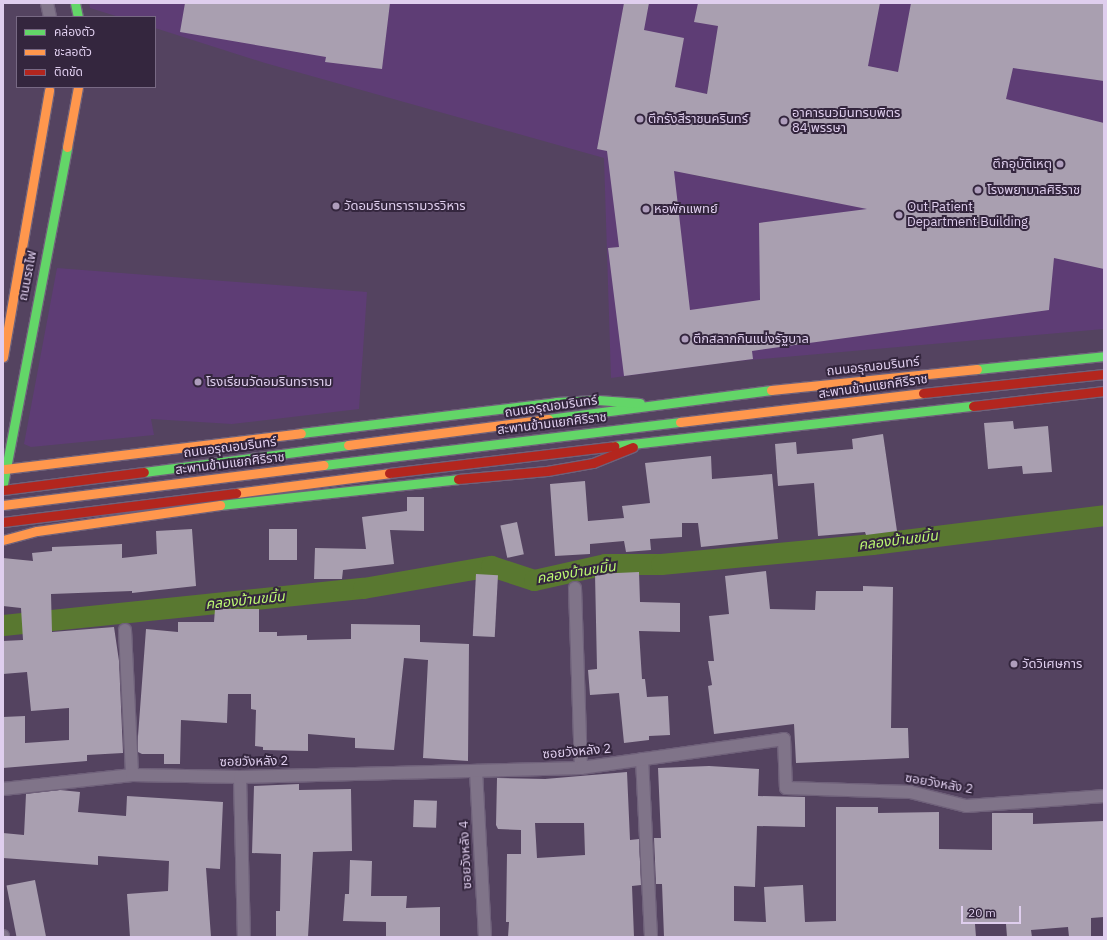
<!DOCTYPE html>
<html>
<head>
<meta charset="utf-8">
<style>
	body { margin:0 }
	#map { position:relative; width:1107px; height:940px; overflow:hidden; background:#544360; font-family:"IBM Plex Sans","Noto Sans Thai",sans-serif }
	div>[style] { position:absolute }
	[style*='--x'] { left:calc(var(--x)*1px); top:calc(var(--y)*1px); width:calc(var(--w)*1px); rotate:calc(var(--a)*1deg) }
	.built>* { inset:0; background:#5e3d75 }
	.canal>* { height:21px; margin:-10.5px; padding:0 10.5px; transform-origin:10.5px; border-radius:10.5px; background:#597830 }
	.building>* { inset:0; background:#a99fb0; transform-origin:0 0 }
	.roads { filter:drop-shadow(1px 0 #6f617a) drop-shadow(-1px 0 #6f617a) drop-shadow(0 1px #6f617a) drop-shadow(0 -1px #6f617a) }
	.street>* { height:12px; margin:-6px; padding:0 6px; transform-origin:6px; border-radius:6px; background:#807489 }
	.fast>* { height:9px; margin:-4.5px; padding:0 4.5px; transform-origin:4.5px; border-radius:4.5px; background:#63d668 }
	.slow>* { height:9px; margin:-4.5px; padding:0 4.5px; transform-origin:4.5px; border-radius:4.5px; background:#ff974d }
	.jam>* { height:9px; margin:-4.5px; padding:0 4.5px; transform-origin:4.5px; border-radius:4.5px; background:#b3261e }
	.dots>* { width:11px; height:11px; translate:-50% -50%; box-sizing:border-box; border:2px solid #34263e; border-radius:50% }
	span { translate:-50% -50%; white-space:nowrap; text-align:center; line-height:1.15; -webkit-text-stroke:4px #34263e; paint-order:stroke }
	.poi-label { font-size:13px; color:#dfceee }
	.left { translate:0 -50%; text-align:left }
	.right { translate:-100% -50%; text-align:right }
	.street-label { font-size:13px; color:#dfceee }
	.water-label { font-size:14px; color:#bcf972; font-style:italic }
	.frame { position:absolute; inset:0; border:4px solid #dfceee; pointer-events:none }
	.legend { position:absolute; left:16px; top:16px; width:140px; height:72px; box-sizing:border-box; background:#34263e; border:1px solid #786984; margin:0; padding:5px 7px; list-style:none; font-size:12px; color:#dfceee }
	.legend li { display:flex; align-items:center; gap:8px; height:20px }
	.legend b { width:20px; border:1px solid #786984 }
	.scale { position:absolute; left:961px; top:906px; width:60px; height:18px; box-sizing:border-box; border:2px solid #dfceee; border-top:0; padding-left:5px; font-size:12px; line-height:14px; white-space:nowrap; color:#dfceee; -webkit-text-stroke:3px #34263e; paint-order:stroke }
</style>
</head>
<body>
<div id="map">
	<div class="built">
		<div style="clip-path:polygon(evenodd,89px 3px,1104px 3px,1104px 329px,728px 362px,611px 378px,604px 158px,265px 63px,155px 28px,155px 17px,119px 17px,90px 8px,89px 3px,717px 34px,876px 68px,849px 205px,693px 175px,717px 34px)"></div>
		<div style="clip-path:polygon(57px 268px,367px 292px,359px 409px,232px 424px,151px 419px,154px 435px,31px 447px,24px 444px)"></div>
	</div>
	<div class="canal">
		<div style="--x:3;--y:625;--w:362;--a:-5.9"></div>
		<div style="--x:363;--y:588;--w:130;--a:-9.8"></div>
		<div style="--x:491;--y:566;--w:45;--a:18"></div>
		<div style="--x:534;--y:580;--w:73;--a:-12.7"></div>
		<div style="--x:605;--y:564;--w:56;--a:0"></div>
		<div style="--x:661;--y:564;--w:212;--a:-5.4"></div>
		<div style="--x:872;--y:544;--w:234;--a:-7.1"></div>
	</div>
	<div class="building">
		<div style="clip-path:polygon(185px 3px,390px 3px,382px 69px,325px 62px,326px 57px,180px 32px)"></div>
		<div style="clip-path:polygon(evenodd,624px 3px,649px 3px,644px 30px,684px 38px,675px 87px,707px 94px,718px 26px,694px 22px,698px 3px,880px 3px,868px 66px,898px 72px,911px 3px,1104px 3px,1104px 81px,1013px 68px,1006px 99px,1104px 123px,1104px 269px,1054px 258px,1049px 310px,752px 351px,753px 359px,624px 376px,608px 248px,619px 247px,607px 151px,597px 149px,624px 3px,674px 171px,867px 209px,759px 223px,760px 300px,690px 310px,674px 171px)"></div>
		<div style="clip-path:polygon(1013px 421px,1014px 429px,1048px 426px,1052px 472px,1023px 474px,1022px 466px,988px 469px,984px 423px)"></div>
		<div style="clip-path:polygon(883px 434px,897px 531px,866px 535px,865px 532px,818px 536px,814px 483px,778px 486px,775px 444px,796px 442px,797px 454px,853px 449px,852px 439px)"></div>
		<div style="clip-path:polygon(711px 456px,712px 479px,772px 474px,778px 539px,701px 547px,698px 523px,682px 523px,682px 537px,650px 539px,651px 550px,626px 552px,624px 541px,590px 544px,590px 554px,555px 556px,550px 484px,585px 481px,588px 521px,624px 518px,622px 506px,650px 503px,645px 463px)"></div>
		<div style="clip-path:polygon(407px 497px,424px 497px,424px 531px,390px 530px,394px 564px,343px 570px,342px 579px,314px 579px,315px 548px,366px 549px,362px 517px,407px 511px)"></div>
		<div style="left:517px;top:522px;width:33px;height:17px;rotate:78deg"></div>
		<div style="clip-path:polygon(192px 529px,196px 586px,132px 593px,132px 591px,51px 594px,52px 632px,114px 627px,119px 661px,123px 753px,87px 755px,87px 761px,3px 768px,3px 717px,25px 716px,25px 743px,69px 740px,69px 708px,31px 711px,27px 672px,3px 674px,3px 641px,23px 640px,21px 608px,3px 606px,3px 558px,33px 561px,32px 553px,52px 551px,52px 547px,122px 544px,122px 558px,157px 554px,156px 531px)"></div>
		<div style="left:269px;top:529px;width:28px;height:31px"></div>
		<div style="clip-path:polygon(766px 571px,770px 609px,815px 610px,816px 591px,863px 591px,863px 586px,893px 587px,891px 728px,908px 728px,909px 758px,796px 763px,794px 724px,714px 734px,708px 686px,712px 685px,708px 661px,714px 661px,709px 616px,729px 614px,725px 576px)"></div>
		<div style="clip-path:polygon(639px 572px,640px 602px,680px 603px,680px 632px,639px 631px,642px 679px,645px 679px,647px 697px,668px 696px,670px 735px,649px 736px,649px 740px,624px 743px,619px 693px,590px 695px,588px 670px,597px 669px,595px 574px)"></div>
		<div style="left:476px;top:574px;width:22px;height:62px;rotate:3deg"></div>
		<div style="clip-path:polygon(215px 609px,259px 609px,259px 632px,277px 632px,277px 636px,307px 635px,307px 640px,351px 639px,351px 624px,420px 625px,420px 642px,469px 644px,468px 761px,423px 758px,428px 660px,404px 658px,394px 750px,355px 748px,355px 738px,308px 734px,308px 751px,263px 750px,263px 747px,255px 746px,256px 710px,251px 709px,251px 694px,228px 694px,227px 723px,181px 720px,180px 764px,164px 764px,164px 754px,142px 754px,138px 752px,138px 736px,146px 629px,178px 632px,178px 622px,214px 622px)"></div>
		<div style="clip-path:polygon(709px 766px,759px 769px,758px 796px,805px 797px,805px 827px,757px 826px,755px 887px,734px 886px,734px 921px,766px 922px,764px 887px,803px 885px,805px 922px,836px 921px,836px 807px,878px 807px,878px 813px,939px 812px,939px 849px,992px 850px,992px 813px,1033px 813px,1033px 824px,1104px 821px,1104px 917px,1091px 918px,1091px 937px,1069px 937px,1068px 927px,1031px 930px,1032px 937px,1007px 937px,1006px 924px,975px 924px,976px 937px,664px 937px,662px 884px,656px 884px,654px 838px,661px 838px,658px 768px)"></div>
		<div style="clip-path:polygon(evenodd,627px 772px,630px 840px,639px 839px,641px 885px,632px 886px,634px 937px,508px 937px,509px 922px,506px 922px,507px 854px,521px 854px,521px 830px,498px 829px,496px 825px,497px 778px,545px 779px,627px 772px,535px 823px,584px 823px,585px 855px,537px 858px,535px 823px)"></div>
		<div style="clip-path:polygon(299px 784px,299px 790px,351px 789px,352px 851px,313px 852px,308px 937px,276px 937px,276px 911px,280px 911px,281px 854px,252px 853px,254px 786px)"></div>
		<div style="clip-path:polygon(60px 790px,80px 792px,78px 812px,126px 816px,127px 796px,223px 802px,220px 869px,206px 868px,211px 937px,130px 937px,127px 894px,168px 891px,169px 861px,98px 856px,98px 865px,3px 858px,3px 833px,24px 835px,26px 794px)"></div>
		<div style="left:414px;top:800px;width:23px;height:27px;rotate:2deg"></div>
		<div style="clip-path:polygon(350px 860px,372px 861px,371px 896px,407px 896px,406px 908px,440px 907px,440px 937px,386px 937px,386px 922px,343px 921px,345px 894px,349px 894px)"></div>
		<div style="left:35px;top:880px;width:58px;height:29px;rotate:79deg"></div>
	</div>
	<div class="roads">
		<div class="street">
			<div style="--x:47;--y:3;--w:14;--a:78"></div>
			<div style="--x:575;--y:588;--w:180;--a:88.1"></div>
			<div style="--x:125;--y:630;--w:145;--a:87.2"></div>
			<div style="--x:642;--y:759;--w:178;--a:87.1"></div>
			<div style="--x:476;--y:771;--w:166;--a:86.9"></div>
			<div style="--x:240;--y:777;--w:160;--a:88.6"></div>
			<div style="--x:3;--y:789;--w:130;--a:-6.2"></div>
			<div style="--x:132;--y:775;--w:108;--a:1.1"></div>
			<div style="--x:240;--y:777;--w:341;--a:-1.5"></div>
			<div style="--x:581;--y:768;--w:205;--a:-8.1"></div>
			<div style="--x:784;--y:739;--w:49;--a:87.7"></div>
			<div style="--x:786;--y:788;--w:124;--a:1.8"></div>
			<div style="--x:910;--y:792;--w:58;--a:14"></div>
			<div style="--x:966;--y:806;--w:138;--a:-4.1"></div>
			<div style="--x:3;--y:936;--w:1;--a:90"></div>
		</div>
		<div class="fast">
			<div style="--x:75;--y:3;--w:14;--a:78"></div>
			<div style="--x:977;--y:369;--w:128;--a:-5.8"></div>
			<div style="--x:548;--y:419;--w:225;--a:-7.4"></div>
			<div style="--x:301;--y:433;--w:257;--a:-6.9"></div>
			<div style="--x:556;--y:402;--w:42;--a:-2.7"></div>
			<div style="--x:598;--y:400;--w:42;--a:4.1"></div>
			<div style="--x:614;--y:446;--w:361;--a:-6.4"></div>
			<div style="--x:324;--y:465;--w:359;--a:-6.9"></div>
			<div style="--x:144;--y:472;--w:206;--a:-7.5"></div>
			<div style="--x:3;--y:484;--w:343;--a:-79.2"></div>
			<div style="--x:220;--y:505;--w:239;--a:-6.2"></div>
		</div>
		<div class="slow">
			<div style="--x:67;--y:147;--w:61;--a:-79.6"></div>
			<div style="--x:3;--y:357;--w:271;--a:-80.2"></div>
			<div style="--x:771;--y:390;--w:207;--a:-5.8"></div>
			<div style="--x:680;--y:422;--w:245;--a:-6.8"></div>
			<div style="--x:348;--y:445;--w:202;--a:-7.4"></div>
			<div style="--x:5;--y:469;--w:298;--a:-6.9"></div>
			<div style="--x:236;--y:493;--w:154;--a:-7.4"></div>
			<div style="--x:3;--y:505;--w:323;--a:-7.1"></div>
			<div style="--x:3;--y:540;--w:35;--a:-15"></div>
			<div style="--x:37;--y:531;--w:185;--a:-8.1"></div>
		</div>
		<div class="jam">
			<div style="--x:923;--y:393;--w:182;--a:-6"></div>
			<div style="--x:973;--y:406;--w:132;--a:-6.5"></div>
			<div style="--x:389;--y:473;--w:227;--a:-6.8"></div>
			<div style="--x:458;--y:479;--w:89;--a:-5.1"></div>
			<div style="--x:547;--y:471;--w:47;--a:-9.9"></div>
			<div style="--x:593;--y:463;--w:43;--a:-21.8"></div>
			<div style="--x:3;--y:490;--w:142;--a:-7.3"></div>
			<div style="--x:3;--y:522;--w:235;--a:-7.1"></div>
		</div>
	</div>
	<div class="dots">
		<div style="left:640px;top:119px;background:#ae9dbc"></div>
		<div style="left:784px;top:121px;background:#ae9dbc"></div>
		<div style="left:1060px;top:164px;background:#ae9dbc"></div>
		<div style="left:978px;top:190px;background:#ae9dbc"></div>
		<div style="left:336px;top:206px;background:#ae9dbc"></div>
		<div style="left:646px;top:209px;background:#ae9dbc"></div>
		<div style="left:899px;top:215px;background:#ae9dbc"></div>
		<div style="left:685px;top:339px;background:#ae9dbc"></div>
		<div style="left:198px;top:382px;background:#ae9dbc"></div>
		<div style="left:1014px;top:664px;background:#ae9dbc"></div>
	</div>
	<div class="poi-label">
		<span class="left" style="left:792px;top:121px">อาคารนวมินทรบพิตร<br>84 พรรษา</span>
		<span class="left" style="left:648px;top:119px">ตึกรังสีราชนครินทร์</span>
		<span class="right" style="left:1052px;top:164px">ตึกอุบัติเหตุ</span>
		<span class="left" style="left:987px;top:190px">โรงพยาบาลศิริราช</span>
		<span class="left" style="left:344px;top:206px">วัดอมรินทรารามวรวิหาร</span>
		<span class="left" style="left:907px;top:215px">Out Patient<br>Department Building</span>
		<span class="left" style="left:654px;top:209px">หอพักแพทย์</span>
		<span class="left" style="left:693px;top:339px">ตึกสลากกินแบ่งรัฐบาล</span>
		<span class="left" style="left:206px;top:382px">โรงเรียนวัดอมรินทราราม</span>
		<span class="left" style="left:1022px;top:664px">วัดวิเศษการ</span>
	</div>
	<div class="street-label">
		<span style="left:28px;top:276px;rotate:-79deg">ถนนรถไฟ</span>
		<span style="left:873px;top:367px;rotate:-6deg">ถนนอรุณอมรินทร์</span>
		<span style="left:873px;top:387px;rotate:-8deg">สะพานข้ามแยกศิริราช</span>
		<span style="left:551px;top:407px;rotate:-8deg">ถนนอรุณอมรินทร์</span>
		<span style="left:552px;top:424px;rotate:-7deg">สะพานข้ามแยกศิริราช</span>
		<span style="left:230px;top:448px;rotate:-7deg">ถนนอรุณอมรินทร์</span>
		<span style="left:230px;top:464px;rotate:-7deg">สะพานข้ามแยกศิริราช</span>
		<span style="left:577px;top:752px;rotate:-5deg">ซอยวังหลัง 2</span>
		<span style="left:254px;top:762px;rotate:-1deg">ซอยวังหลัง 2</span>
		<span style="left:939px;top:784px;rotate:10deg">ซอยวังหลัง 2</span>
		<span style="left:466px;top:855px;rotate:-93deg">ซอยวังหลัง 4</span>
	</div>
	<div class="water-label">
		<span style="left:898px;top:540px;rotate:-7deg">คลองบ้านขมิ้น</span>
		<span style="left:576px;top:572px;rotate:-9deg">คลองบ้านขมิ้น</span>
		<span style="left:245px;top:600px;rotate:-6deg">คลองบ้านขมิ้น</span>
	</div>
	<div class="frame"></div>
	<ul class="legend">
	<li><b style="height:5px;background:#63d668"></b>คล่องตัว</li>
	<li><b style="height:5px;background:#ff974d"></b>ชะลอตัว</li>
	<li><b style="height:5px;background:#b3261e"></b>ติดขัด</li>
	</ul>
	<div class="scale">20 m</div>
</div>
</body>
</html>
